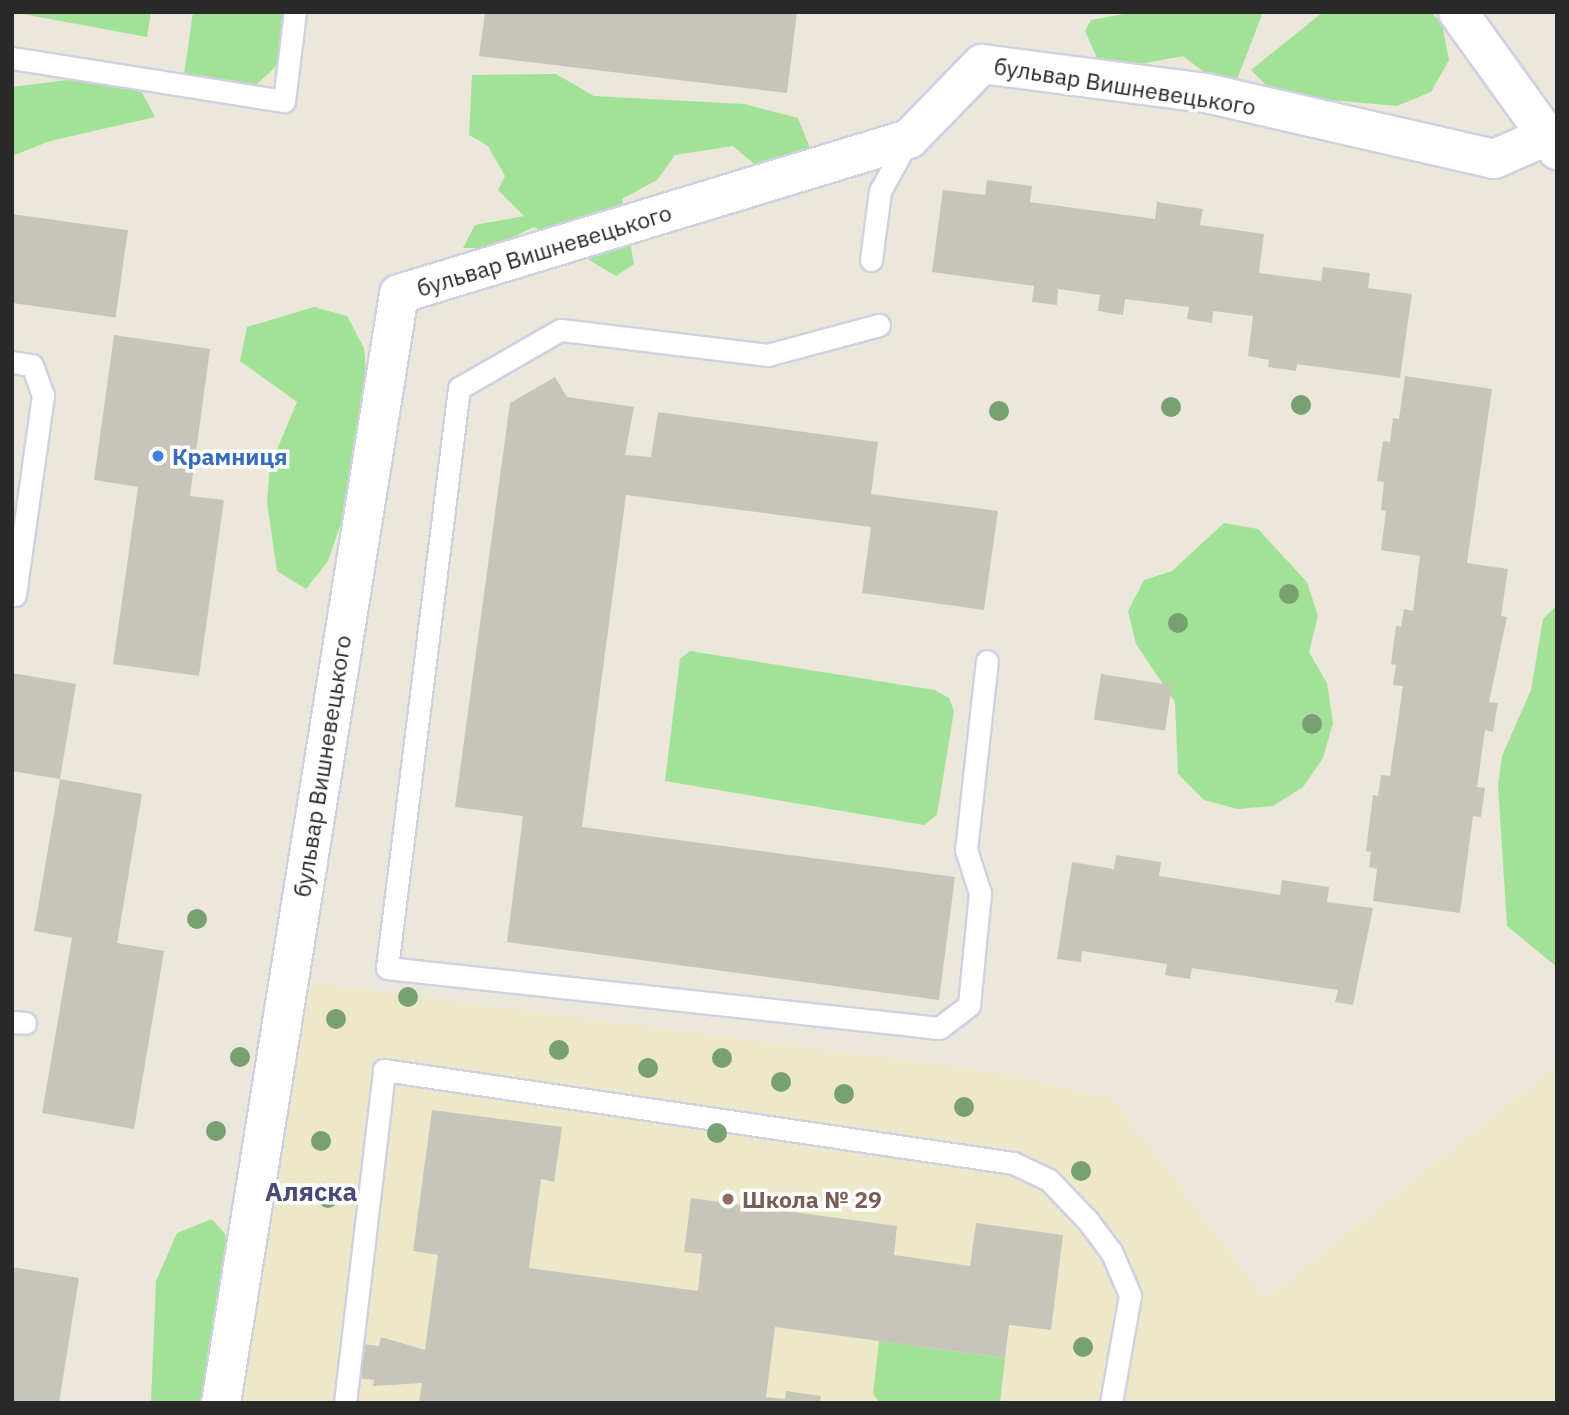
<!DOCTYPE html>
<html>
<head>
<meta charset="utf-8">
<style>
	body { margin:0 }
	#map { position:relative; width:1569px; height:1415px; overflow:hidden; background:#ebe7db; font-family:"IBM Plex Sans",sans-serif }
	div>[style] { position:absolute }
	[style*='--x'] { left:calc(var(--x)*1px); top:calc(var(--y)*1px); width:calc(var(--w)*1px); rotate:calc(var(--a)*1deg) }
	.education>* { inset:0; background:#ede8ca }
	.green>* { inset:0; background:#a2e297 }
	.building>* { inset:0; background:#c7c5b9; transform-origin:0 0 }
	.roads { filter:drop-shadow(2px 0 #d0d0e2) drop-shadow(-2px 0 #d0d0e2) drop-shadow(0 2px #d0d0e2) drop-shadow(0 -2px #d0d0e2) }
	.lane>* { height:21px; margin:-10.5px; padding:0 10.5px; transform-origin:10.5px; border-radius:10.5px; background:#fff }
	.street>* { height:38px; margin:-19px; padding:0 19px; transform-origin:19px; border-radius:19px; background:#fff }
	.trees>* { width:20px; height:20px; margin:-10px; border-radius:50%; background:#79a071 }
	.dots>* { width:19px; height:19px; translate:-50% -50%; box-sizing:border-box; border:4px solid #fff; border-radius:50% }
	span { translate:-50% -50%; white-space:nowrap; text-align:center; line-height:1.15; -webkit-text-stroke:7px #fff; paint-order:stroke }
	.street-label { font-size:23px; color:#292929 }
	.shop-label { font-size:23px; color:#366cbe; font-weight:700 }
	.left { translate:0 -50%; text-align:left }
	.education-label { font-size:23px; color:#785e54; font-weight:700 }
	.quarter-label { font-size:26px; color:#4a4a79; font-weight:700 }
	.frame { position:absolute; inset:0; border:14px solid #292929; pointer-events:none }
</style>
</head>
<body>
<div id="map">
	<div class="education">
		<div style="clip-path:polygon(297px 981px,982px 1070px,1112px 1098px,1266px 1299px,1557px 1066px,1557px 1403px,238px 1403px)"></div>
	</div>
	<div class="green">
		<div style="clip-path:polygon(12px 12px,151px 12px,147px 37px)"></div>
		<div style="clip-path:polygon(193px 12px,286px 12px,281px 62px,257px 84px,184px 75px)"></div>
		<div style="clip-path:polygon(1135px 12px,1263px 12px,1236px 82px,1221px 85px,1183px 56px,1141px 64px,1097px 58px,1085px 31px,1091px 20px)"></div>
		<div style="clip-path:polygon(1323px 12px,1431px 12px,1442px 24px,1449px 60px,1431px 92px,1397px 106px,1276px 95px,1251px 70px)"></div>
		<div style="clip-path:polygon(556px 74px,594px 96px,744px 104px,798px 118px,814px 158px,768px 176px,733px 146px,675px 155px,657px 180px,622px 199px,634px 264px,616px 276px,534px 227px,489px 248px,463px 248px,475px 225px,524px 216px,498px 190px,505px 176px,488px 146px,469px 135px,472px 75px)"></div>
		<div style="clip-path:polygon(67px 80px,138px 85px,155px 117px,50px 141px,12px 156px,12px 87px)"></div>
		<div style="clip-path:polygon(314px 307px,347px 316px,364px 348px,367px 385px,351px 493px,328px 561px,306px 589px,277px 571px,267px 502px,270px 466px,297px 402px,240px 361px,247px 327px)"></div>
		<div style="clip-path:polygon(1224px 523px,1258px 529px,1307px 582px,1318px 616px,1309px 652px,1327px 683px,1333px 723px,1323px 758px,1303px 787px,1273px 806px,1238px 809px,1204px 800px,1178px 774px,1175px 702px,1136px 644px,1128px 611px,1144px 580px,1172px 571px)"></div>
		<div style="clip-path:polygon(1557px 605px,1557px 967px,1507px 926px,1498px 785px,1502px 756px,1531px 690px,1543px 619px)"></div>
		<div style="clip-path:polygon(690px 651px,935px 690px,949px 698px,954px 711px,937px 815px,924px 825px,665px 781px,680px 659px)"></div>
		<div style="clip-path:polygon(212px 1219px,225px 1234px,237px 1310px,237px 1403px,151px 1403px,156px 1281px,177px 1233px)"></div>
		<div style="clip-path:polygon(879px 1341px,1005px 1358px,1000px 1403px,880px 1403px,873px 1394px)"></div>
	</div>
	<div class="building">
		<div style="clip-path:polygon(485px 12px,797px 12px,787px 93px,479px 56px)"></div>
		<div style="clip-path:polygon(987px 180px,1032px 186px,1030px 202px,1155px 219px,1157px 202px,1203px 209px,1200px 225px,1264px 234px,1259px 273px,1321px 281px,1323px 267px,1370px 273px,1368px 288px,1412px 294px,1400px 378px,1297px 364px,1296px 371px,1268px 367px,1269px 360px,1248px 356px,1253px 316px,1213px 311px,1212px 323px,1187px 319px,1189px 307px,1125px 299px,1123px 315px,1098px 311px,1100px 295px,1058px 289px,1057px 305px,1032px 302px,1034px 286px,932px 272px,943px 190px,985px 195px)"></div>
		<div style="left:12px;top:214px;width:117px;height:88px;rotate:8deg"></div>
		<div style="clip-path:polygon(114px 335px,210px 349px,190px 496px,224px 500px,199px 676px,113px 664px,138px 487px,94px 480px)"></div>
		<div style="clip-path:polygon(1405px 376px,1492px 389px,1467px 563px,1508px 569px,1501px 616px,1507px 617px,1489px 702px,1498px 703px,1493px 732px,1485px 730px,1477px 787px,1485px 788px,1481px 817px,1473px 816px,1460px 913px,1373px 901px,1377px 869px,1369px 867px,1371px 852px,1366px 851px,1373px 795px,1378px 796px,1381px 775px,1390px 776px,1403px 686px,1393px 685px,1396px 665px,1391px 664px,1396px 626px,1401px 627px,1404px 609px,1413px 611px,1420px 556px,1381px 550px,1386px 511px,1381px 510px,1384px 482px,1377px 481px,1383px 441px,1390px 442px,1393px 418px,1399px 419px)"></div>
		<div style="clip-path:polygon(555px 377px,567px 397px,634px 407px,625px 455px,651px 457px,658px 412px,878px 442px,871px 494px,998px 511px,984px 610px,862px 593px,871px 527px,626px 495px,582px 827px,955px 877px,939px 1000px,507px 942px,523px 816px,455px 807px,510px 403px)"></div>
		<div style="clip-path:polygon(12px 673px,76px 684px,60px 779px,142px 794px,117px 943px,164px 951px,134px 1129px,42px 1113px,72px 938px,34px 931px,60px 779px,12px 771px)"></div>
		<div style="left:1101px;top:674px;width:72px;height:46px;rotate:9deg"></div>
		<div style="clip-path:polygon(1116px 855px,1161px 862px,1159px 876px,1280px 895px,1282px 880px,1329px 887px,1327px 902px,1373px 908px,1353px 1005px,1335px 1002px,1338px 990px,1192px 968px,1190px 979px,1165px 975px,1167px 964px,1082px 951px,1081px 962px,1057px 959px,1072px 862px,1114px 869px)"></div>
		<div style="clip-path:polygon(432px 1110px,562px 1127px,554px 1182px,541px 1179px,529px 1268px,698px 1291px,702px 1254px,684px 1252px,691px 1198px,897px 1226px,894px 1255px,970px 1266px,976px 1223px,1063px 1235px,1051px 1330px,1009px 1325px,1005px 1358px,775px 1327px,766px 1397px,785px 1399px,786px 1391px,821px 1396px,820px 1403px,419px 1403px,422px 1383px,373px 1386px,374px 1380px,358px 1378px,363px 1344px,379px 1346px,381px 1337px,425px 1350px,438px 1255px,413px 1251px)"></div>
		<div style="clip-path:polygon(12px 1267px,79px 1278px,59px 1403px,12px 1403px)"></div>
	</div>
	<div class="roads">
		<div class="lane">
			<div style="--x:12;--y:58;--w:275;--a:9"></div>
			<div style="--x:284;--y:101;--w:90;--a:-83"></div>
			<div style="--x:871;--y:260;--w:70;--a:-82.6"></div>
			<div style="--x:880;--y:191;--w:58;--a:-61.2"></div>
			<div style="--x:879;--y:325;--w:115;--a:164.9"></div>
			<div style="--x:768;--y:355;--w:209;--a:-173.1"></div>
			<div style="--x:560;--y:330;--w:116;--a:150.1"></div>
			<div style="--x:459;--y:388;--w:584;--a:97.08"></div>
			<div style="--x:387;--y:968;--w:555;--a:6.2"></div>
			<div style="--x:939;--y:1028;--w:38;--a:-37"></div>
			<div style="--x:969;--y:1005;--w:113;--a:-84.4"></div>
			<div style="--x:980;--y:893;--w:45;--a:-108"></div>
			<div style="--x:966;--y:850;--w:190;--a:-83.7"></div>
			<div style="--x:12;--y:362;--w:20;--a:9"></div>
			<div style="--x:32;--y:365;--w:32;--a:70"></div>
			<div style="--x:43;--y:395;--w:202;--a:98"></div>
			<div style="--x:12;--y:1022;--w:13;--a:4"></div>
			<div style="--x:345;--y:1403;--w:335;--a:-83.3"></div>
			<div style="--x:384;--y:1070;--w:636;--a:8.41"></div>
			<div style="--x:1013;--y:1163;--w:40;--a:25"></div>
			<div style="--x:1049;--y:1180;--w:57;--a:46.4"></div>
			<div style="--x:1088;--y:1221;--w:38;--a:53"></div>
			<div style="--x:1111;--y:1251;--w:48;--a:66.6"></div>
			<div style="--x:1130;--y:1295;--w:110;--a:100"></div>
		</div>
		<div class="street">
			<div style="--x:1458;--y:12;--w:170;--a:54.3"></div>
			<div style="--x:221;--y:1403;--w:1123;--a:-80.88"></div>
			<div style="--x:399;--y:294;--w:533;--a:-16.91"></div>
			<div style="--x:909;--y:139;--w:105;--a:-45.8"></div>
			<div style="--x:982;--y:64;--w:226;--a:7.4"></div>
			<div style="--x:1206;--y:93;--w:295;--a:12.9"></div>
			<div style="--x:1494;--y:159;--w:58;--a:-23.5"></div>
		</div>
	</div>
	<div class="trees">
		<div style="left:1301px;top:405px"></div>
		<div style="left:1171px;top:407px"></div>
		<div style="left:999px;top:411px"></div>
		<div style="left:1289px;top:594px"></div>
		<div style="left:1178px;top:623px"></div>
		<div style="left:1312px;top:724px"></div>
		<div style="left:197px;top:919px"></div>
		<div style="left:408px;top:997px"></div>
		<div style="left:336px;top:1019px"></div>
		<div style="left:559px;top:1050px"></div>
		<div style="left:240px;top:1057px"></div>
		<div style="left:722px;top:1058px"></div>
		<div style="left:648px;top:1068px"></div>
		<div style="left:781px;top:1082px"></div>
		<div style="left:844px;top:1094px"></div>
		<div style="left:964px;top:1107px"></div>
		<div style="left:216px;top:1131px"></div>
		<div style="left:717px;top:1133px"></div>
		<div style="left:321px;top:1141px"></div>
		<div style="left:1081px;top:1171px"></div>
		<div style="left:328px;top:1198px"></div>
		<div style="left:1083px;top:1347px"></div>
	</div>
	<div class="dots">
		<div style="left:158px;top:456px;background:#3f7fe0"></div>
		<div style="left:728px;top:1199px;background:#8d6e63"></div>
	</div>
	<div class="street-label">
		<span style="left:1125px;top:86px;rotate:9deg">бульвар Вишневецького</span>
		<span style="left:544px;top:250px;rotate:-17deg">бульвар Вишневецького</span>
		<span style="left:322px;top:766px;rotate:-81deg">бульвар Вишневецького</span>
	</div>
	<div class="shop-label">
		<span class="left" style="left:172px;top:456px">Крамниця</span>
	</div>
	<div class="education-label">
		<span class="left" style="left:742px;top:1199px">Школа № 29</span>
	</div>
	<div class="quarter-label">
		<span style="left:311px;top:1192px">Аляска</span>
	</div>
	<div class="frame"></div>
</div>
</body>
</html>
